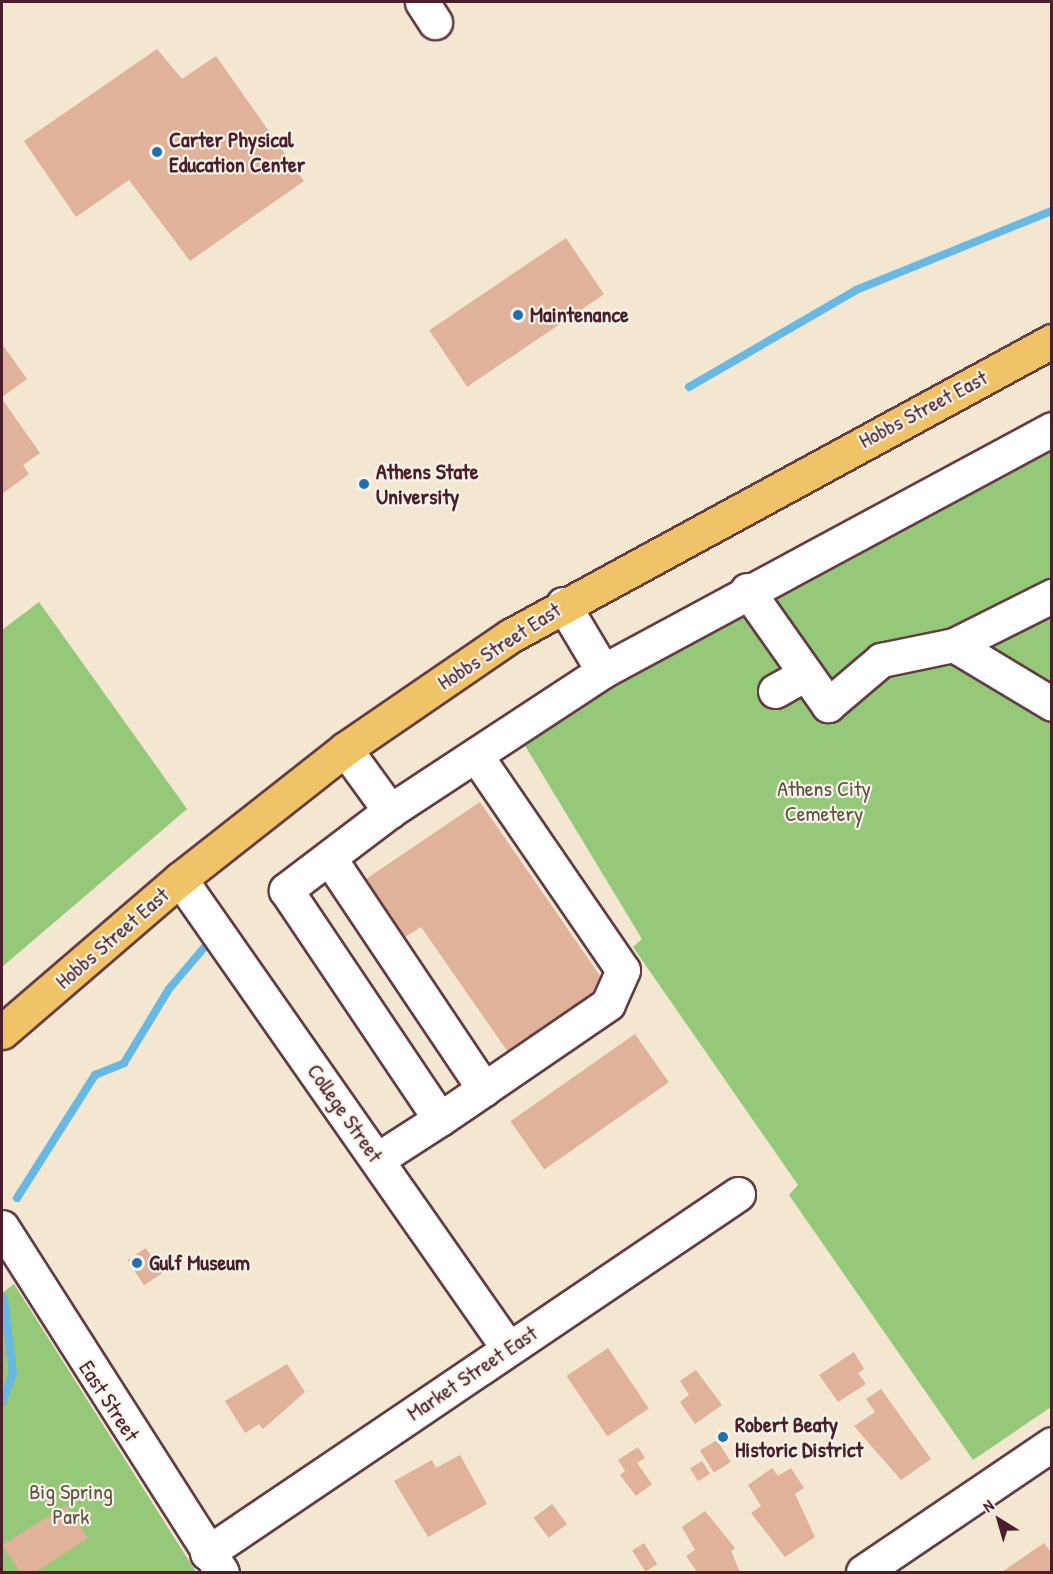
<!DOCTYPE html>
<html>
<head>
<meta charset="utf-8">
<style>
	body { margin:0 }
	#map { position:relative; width:1053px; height:1574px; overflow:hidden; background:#f3e7d1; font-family:"Patrick Hand",sans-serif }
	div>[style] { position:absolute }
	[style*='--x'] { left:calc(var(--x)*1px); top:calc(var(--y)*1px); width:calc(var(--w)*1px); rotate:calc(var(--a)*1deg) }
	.green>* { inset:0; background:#95c878 }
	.stream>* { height:8px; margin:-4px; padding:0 4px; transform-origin:4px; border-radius:4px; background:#67b8e2 }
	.building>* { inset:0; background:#dfb299; transform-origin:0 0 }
	.roads { filter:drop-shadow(2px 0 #633d44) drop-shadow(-2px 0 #633d44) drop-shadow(0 2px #633d44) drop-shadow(0 -2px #633d44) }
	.minor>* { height:33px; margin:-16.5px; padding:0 16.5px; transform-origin:16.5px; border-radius:16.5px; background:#fff }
	.major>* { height:33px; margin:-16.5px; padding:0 16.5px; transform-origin:16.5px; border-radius:16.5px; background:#f0c369 }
	.dots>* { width:16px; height:16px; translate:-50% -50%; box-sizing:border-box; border:3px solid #f7f3e8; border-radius:50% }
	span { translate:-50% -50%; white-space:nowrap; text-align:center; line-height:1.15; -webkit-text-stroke:4.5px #f7f3e8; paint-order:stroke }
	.poi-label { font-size:22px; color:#4a1f2b; font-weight:700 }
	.left { translate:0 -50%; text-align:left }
	.street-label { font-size:22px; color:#4a1f2b }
	.park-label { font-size:22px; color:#605242 }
	.frame { position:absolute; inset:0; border:3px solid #4a1f2b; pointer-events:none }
	.north { position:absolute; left:969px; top:1490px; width:60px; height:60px; -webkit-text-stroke:4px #f7f3e8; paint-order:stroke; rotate:323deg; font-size:16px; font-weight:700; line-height:24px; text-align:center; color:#4a1f2b }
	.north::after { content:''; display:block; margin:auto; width:21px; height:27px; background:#4a1f2b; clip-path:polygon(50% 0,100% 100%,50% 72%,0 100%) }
</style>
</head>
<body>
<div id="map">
	<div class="green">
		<div style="clip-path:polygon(1051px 409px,1051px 1407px,973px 1460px,789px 1195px,798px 1185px,633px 947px,642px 939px,509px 719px)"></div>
		<div style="clip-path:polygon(39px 602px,187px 809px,2px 967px,2px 630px)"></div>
		<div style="clip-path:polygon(14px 1284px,196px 1572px,2px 1572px,2px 1293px)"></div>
	</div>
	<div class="stream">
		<div style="--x:689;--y:387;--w:193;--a:-30.1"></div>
		<div style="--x:856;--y:290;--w:211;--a:-22"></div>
		<div style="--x:17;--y:1198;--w:146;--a:-57.6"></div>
		<div style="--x:95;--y:1075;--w:31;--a:-22"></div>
		<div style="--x:124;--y:1063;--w:87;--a:-58.7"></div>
		<div style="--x:169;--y:989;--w:60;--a:-49.7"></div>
		<div style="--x:2;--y:1403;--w:32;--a:-70"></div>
		<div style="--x:13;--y:1373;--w:75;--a:-96.9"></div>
	</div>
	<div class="building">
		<div style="clip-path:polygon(157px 49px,182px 79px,216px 56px,304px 181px,190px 261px,129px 180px,76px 217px,24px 141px)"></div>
		<div style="left:566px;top:238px;width:68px;height:165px;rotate:56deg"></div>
		<div style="clip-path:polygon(2px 344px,27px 379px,2px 397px)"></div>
		<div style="clip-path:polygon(2px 399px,40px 453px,23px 465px,29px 474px,2px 494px)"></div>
		<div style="clip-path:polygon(480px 802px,607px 986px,508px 1052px,421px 927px,405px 937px,366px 879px)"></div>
		<div style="left:635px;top:1034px;width:59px;height:152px;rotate:55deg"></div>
		<div style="left:146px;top:1248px;width:30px;height:22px;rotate:57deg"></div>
		<div style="left:608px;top:1348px;width:73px;height:50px;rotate:56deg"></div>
		<div style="clip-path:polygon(854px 1352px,864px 1369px,858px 1373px,866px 1384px,838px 1402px,819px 1375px)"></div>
		<div style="clip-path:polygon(287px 1364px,305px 1392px,263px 1429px,259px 1424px,245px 1433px,225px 1401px)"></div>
		<div style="clip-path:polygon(696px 1370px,722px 1405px,695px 1424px,680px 1402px,689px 1395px,680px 1381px)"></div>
		<div style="clip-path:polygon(881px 1389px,931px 1459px,901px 1480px,854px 1426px,875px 1412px,866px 1399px)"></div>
		<div style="left:717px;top:1440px;width:26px;height:20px;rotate:58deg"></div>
		<div style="clip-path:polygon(638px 1447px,645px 1458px,637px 1463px,652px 1484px,636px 1496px,620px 1475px,625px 1471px,618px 1460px)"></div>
		<div style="clip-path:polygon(460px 1455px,487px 1504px,428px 1537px,394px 1481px,432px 1460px,436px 1468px)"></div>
		<div style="left:702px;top:1461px;width:15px;height:14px;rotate:58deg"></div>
		<div style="clip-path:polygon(772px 1468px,778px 1476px,791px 1468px,804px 1488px,795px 1494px,815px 1537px,785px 1557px,751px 1513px,761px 1506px,748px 1485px)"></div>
		<div style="left:552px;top:1504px;width:25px;height:23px;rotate:53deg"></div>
		<div style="clip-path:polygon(66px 1505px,88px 1538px,36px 1572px,20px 1572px,2px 1545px)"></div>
		<div style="clip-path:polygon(705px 1511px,735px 1548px,731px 1551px,740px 1572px,697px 1572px,686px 1556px,695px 1550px,682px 1527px)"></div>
		<div style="left:644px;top:1543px;width:25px;height:14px;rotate:58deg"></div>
		<div style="clip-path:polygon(1044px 1543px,1052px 1554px,1052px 1572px,1002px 1572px)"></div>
	</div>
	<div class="roads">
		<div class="minor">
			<div style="--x:422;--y:2;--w:24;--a:57"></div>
			<div style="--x:747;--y:590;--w:141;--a:54.8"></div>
			<div style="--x:828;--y:705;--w:70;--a:-40.3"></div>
			<div style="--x:881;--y:660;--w:75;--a:-11.6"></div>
			<div style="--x:954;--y:645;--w:110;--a:-26.6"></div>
			<div style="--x:563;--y:604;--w:78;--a:59.2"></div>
			<div style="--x:603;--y:671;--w:510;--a:-28.32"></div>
			<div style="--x:954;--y:645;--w:114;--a:31"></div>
			<div style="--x:775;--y:691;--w:35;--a:-29"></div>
			<div style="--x:345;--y:749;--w:77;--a:54"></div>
			<div style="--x:390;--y:811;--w:131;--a:142.8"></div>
			<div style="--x:286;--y:890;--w:276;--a:56.1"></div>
			<div style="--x:440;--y:1119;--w:74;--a:147.2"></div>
			<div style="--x:477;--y:757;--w:258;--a:55.6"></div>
			<div style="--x:623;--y:970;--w:37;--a:114"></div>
			<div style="--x:608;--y:1004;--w:150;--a:145.6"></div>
			<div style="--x:390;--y:811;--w:255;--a:-33.3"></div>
			<div style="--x:330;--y:859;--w:277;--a:56.2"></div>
			<div style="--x:484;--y:1089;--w:53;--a:145.7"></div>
			<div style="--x:180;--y:879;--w:572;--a:55.03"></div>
			<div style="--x:2;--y:1227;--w:409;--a:57.5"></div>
			<div style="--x:207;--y:1553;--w:641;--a:-34.06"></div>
			<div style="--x:863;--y:1572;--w:228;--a:-34.1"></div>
		</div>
		<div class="major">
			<div style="--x:2;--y:1032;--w:235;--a:-40.7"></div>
			<div style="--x:180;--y:879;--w:210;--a:-38.2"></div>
			<div style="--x:345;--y:749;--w:200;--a:-34.4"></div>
			<div style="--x:510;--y:636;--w:617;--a:-28.56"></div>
		</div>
	</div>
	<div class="dots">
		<div style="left:157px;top:152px;background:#1f6fb2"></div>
		<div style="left:518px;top:315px;background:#1f6fb2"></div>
		<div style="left:364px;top:484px;background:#1f6fb2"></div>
		<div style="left:137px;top:1263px;background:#1f6fb2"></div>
		<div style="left:723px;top:1437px;background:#1f6fb2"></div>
	</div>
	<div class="poi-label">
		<span class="left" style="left:169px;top:152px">Carter Physical<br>Education Center</span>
		<span class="left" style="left:530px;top:315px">Maintenance</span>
		<span class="left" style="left:376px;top:484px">Athens State<br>University</span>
		<span class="left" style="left:149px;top:1263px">Gulf Museum</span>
		<span class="left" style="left:735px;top:1437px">Robert Beaty<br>Historic District</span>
	</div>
	<div class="street-label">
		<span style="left:923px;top:409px;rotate:-28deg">Hobbs Street East</span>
		<span style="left:499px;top:646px;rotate:-33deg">Hobbs Street East</span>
		<span style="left:112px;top:938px;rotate:-41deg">Hobbs Street East</span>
		<span style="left:345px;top:1113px;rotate:55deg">College Street</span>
		<span style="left:472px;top:1373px;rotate:-34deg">Market Street East</span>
		<span style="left:109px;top:1401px;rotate:57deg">East Street</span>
	</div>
	<div class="park-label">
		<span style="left:824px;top:801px">Athens City<br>Cemetery</span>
		<span style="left:71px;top:1504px">Big Spring<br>Park</span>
	</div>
	<div class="frame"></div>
	<div class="north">N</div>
</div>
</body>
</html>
